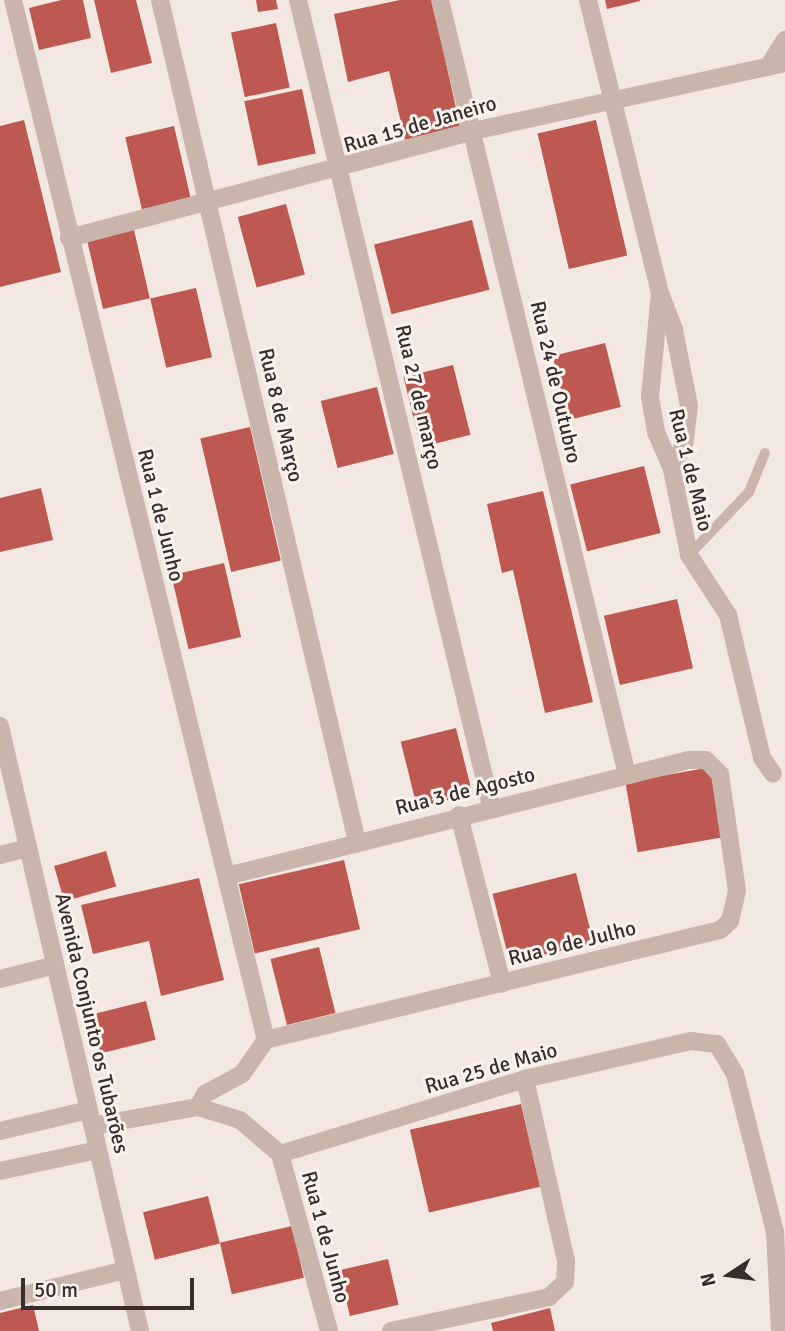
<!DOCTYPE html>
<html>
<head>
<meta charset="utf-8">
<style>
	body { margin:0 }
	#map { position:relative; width:785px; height:1331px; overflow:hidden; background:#f2e7e1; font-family:Signika,sans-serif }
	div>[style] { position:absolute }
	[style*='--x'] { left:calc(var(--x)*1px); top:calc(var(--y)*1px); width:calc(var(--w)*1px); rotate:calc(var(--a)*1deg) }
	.building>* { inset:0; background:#be5952; transform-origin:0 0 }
	.service>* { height:10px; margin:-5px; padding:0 5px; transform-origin:5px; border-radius:5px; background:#cab5ad }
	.minor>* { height:18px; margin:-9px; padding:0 9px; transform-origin:9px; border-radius:9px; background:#cab5ad }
	.tertiary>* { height:18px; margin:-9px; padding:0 9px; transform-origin:9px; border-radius:9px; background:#cab5ad }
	span { translate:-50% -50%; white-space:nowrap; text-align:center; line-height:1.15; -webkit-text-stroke:6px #f9f2ed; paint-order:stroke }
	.street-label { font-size:21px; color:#382d2b }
	.north { position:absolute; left:694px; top:1240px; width:70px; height:70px; -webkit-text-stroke:5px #f9f2ed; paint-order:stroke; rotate:257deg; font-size:19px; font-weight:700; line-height:28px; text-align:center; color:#382d2b }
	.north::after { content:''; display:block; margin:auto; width:24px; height:32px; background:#382d2b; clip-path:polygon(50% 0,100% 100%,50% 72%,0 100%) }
	.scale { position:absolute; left:21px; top:1278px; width:173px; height:32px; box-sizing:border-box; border:4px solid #382d2b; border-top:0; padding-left:9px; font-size:21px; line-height:24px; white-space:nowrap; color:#382d2b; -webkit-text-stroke:5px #f9f2ed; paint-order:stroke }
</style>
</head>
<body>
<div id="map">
	<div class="building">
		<div style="clip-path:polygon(61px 0,83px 0,91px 38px,39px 50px,29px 8px)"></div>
		<div style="clip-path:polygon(94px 0,136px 0,152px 63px,111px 73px)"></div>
		<div style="clip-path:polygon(256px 0,276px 0,278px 9px,258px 12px)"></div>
		<div style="clip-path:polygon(400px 0,432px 0,460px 126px,405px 140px,389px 71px,348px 82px,334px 14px)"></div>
		<div style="clip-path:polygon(605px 0,640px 0,640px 1px,607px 9px)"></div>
		<div style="left:276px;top:23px;width:66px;height:46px;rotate:78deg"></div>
		<div style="left:302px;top:89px;width:66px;height:59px;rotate:78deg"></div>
		<div style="clip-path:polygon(24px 120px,61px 272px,0 287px,0 126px)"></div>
		<div style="left:596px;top:120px;width:139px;height:60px;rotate:77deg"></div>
		<div style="left:174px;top:126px;width:74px;height:50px;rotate:77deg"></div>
		<div style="left:286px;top:204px;width:73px;height:50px;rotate:75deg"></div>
		<div style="left:472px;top:220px;width:72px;height:101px;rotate:76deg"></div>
		<div style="left:134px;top:230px;width:70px;height:48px;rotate:77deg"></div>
		<div style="left:196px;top:288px;width:71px;height:47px;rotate:77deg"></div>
		<div style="left:605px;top:343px;width:66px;height:54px;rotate:76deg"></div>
		<div style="left:453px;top:365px;width:72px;height:51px;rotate:76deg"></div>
		<div style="left:377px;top:387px;width:69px;height:58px;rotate:76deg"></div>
		<div style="left:250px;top:427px;width:137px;height:51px;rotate:77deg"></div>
		<div style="left:644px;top:466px;width:69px;height:76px;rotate:76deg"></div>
		<div style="clip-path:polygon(41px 488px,53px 540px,0 552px,0 498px)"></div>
		<div style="clip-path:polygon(543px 491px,593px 702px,545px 713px,513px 570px,502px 573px,487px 504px)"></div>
		<div style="left:224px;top:563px;width:76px;height:54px;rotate:77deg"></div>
		<div style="left:677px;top:599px;width:71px;height:75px;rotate:77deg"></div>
		<div style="left:456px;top:728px;width:68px;height:57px;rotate:76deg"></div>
		<div style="left:712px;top:767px;width:71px;height:88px;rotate:80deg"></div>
		<div style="left:106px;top:851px;width:37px;height:54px;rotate:74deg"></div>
		<div style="left:344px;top:860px;width:71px;height:108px;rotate:77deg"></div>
		<div style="left:576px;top:873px;width:72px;height:86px;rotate:76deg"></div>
		<div style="clip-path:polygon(199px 878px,224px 980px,161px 996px,149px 941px,93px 954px,81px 905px)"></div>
		<div style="left:319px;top:947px;width:68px;height:50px;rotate:76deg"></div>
		<div style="left:146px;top:1001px;width:40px;height:57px;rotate:76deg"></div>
		<div style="left:521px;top:1104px;width:85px;height:114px;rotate:77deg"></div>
		<div style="left:208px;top:1196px;width:49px;height:67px;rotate:76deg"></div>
		<div style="left:292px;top:1226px;width:53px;height:74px;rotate:77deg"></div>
		<div style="left:388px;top:1259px;width:47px;height:50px;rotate:77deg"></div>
		<div style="clip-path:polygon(33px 1305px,39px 1331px,0 1331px,0 1313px)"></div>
		<div style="clip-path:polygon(550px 1308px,555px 1331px,493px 1331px,491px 1323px)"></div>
	</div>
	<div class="service">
		<div style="--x:689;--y:555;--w:87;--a:-46.4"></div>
		<div style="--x:749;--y:492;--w:42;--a:-67.7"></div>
	</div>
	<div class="minor">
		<div style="--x:13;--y:0;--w:1070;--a:76.33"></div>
		<div style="--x:160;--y:0;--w:865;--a:76.83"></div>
		<div style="--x:298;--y:0;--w:829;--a:76.53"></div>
		<div style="--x:440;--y:0;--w:797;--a:76.43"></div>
		<div style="--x:588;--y:0;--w:302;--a:76.2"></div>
		<div style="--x:660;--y:293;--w:104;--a:95.5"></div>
		<div style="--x:650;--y:397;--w:36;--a:80"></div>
		<div style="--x:656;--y:432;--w:40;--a:66.6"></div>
		<div style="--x:672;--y:469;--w:88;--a:78.8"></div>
		<div style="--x:689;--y:555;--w:72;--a:57"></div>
		<div style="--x:728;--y:615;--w:147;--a:76.6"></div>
		<div style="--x:762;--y:758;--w:19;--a:55"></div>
		<div style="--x:768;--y:67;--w:32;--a:-58"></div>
		<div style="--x:69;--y:238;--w:418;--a:-14.8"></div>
		<div style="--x:473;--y:131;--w:319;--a:-12.3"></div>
		<div style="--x:660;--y:293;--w:40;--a:69"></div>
		<div style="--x:674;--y:330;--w:77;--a:78.8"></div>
		<div style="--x:689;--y:406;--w:38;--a:97"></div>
		<div style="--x:684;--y:444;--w:28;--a:116"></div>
		<div style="--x:459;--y:815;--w:174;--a:75.7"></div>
		<div style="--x:0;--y:855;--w:29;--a:-14"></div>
		<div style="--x:227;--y:876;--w:476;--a:-14.1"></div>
		<div style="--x:689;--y:760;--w:17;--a:0"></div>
		<div style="--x:706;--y:760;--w:20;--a:45"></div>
		<div style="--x:720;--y:774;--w:118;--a:81.7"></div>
		<div style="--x:737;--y:891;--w:31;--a:103"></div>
		<div style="--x:730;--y:921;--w:13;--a:138"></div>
		<div style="--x:720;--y:930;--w:467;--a:166.4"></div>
		<div style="--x:0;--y:979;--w:57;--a:-14.3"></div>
		<div style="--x:198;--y:1107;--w:15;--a:-62"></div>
		<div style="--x:205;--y:1094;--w:42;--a:-28.4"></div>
		<div style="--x:242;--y:1074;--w:42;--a:-54.8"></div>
		<div style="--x:92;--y:1126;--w:108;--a:-10.2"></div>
		<div style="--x:198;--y:1107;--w:44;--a:17.2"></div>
		<div style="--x:240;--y:1120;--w:52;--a:40.4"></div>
		<div style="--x:280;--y:1154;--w:256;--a:-17"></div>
		<div style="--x:525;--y:1079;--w:170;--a:-12.9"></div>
		<div style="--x:691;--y:1041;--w:26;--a:7"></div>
		<div style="--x:717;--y:1044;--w:35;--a:59"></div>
		<div style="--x:735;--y:1074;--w:163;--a:75.8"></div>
		<div style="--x:775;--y:1232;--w:99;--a:87.1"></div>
		<div style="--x:280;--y:1154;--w:184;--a:74.5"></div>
		<div style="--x:0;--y:1301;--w:129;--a:-13.9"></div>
		<div style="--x:391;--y:1331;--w:162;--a:-12.1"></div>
		<div style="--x:549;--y:1297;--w:22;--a:-43"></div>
		<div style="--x:565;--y:1282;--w:21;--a:-87"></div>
		<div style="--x:566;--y:1261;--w:187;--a:-102.7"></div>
	</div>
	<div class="tertiary">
		<div style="--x:0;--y:726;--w:621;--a:76.97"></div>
		<div style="--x:0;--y:1131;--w:90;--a:-13.4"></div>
		<div style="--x:0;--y:1171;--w:100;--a:-12.1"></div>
	</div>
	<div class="street-label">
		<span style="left:420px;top:124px;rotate:-16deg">Rua 15 de Janeiro</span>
		<span style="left:556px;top:382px;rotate:77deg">Rua 24 de Outubro</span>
		<span style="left:419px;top:397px;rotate:77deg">Rua 27 de março</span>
		<span style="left:281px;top:415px;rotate:77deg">Rua 8 de Março</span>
		<span style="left:691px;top:470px;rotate:76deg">Rua 1 de Maio</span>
		<span style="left:161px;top:515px;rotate:76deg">Rua 1 de Junho</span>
		<span style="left:465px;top:791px;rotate:-14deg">Rua 3 de Agosto</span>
		<span style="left:572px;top:943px;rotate:-14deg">Rua 9 de Julho</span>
		<span style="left:92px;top:1023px;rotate:77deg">Avenida Conjunto os Tubarões</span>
		<span style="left:491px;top:1068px;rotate:-16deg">Rua 25 de Maio</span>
		<span style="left:326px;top:1237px;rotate:75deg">Rua 1 de Junho</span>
	</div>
	<div class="north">N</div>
	<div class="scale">50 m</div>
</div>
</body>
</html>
